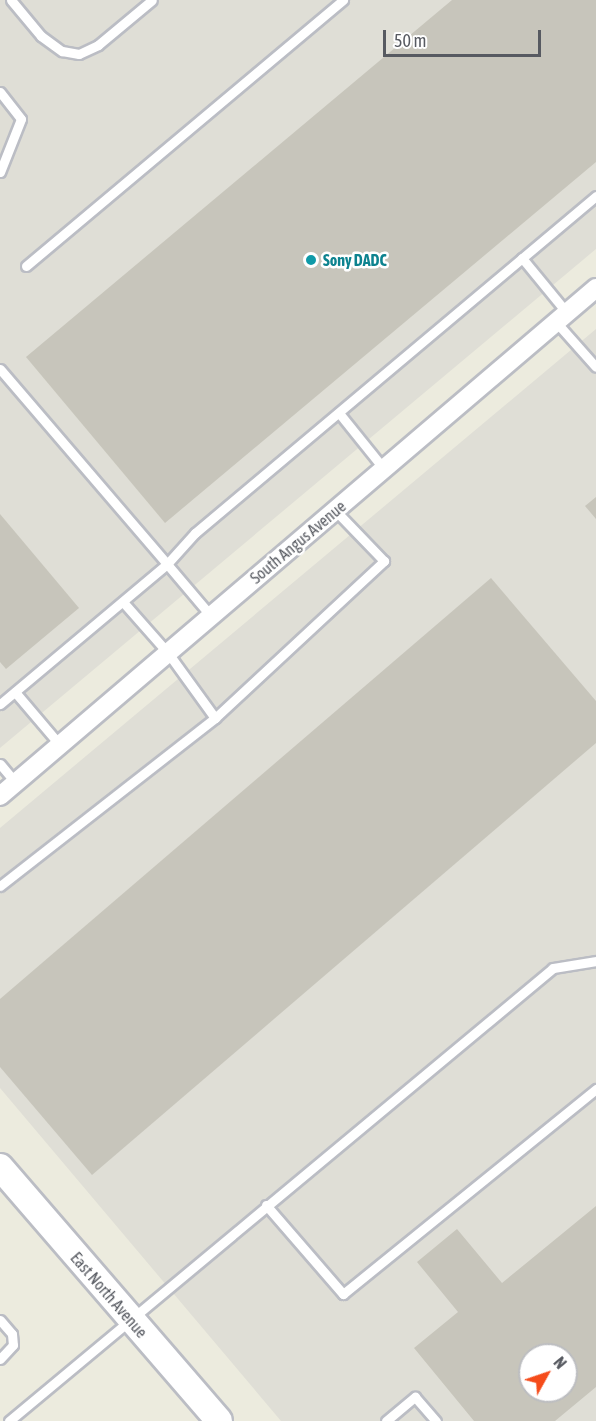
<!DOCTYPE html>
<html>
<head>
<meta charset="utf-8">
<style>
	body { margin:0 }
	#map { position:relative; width:596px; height:1421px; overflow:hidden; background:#ecebde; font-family:"Asap Condensed",sans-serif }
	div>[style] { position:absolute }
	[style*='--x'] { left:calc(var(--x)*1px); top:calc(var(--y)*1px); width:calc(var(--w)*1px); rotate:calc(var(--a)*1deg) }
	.industrial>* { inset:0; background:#dfded6 }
	.building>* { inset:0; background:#c7c5bb }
	.roads { filter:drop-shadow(2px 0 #bbbdc4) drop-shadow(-2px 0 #bbbdc4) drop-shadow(0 2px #bbbdc4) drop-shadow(0 -2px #bbbdc4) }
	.lane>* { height:9px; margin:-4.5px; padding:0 4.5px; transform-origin:4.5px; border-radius:4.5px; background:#fff }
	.street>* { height:18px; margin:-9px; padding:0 9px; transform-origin:9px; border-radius:9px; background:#fff }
	.secondary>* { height:26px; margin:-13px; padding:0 13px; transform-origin:13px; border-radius:13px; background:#fff }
	.dots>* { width:16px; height:16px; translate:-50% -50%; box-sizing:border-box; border:3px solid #fff; border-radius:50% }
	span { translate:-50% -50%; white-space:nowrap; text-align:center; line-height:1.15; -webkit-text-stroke:5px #fff; paint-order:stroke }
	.culture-label { font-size:16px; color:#0d838f; font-weight:700 }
	.left { translate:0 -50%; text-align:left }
	.street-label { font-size:16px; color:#575a61 }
	.north { position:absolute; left:518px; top:1343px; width:60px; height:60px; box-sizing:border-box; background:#fff; border:2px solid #bcbdc0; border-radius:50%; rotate:50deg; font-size:16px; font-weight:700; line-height:24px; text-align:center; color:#575a61 }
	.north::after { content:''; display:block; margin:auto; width:21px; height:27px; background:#f54c1b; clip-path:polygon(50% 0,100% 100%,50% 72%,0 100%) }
	.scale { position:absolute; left:383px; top:30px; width:158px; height:27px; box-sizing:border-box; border:3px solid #575a61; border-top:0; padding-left:8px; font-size:18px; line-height:21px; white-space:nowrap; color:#575a61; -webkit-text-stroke:4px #fff; paint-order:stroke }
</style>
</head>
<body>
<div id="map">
	<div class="industrial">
		<div style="clip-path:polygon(0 0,596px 0,596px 249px,0 748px)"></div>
		<div style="clip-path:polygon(evenodd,596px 329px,596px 1421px,281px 1421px,0 1088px,0 828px,596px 329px,530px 1355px,566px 1355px,566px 1391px,530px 1391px,530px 1355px)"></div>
	</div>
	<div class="building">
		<div style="clip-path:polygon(452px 0,596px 0,596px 162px,165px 523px,26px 357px)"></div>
		<div style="clip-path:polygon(596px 497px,596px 519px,585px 506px)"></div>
		<div style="clip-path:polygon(0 514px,79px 608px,6px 669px,0 662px)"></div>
		<div style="clip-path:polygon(491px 578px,596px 701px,596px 743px,92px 1175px,0 1067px,0 999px)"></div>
		<div style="clip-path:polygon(evenodd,596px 1206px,596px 1387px,555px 1421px,474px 1421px,414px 1348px,458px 1312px,417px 1262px,457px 1229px,502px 1283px,596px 1206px,530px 1355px,566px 1355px,566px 1391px,530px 1391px,530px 1355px)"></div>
	</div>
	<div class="roads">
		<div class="lane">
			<div style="--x:11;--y:0;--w:47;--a:50.2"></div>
			<div style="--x:41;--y:36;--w:26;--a:36"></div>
			<div style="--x:62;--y:51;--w:17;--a:10"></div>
			<div style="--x:79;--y:54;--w:21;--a:-25"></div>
			<div style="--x:98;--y:45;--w:70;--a:-39.8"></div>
			<div style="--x:0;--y:92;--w:34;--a:52"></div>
			<div style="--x:21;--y:119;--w:57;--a:111.6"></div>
			<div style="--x:522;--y:258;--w:71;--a:50.7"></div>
			<div style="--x:26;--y:266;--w:414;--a:-40"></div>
			<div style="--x:556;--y:322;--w:60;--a:48.4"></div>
			<div style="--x:0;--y:369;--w:257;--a:49.4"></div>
			<div style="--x:167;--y:564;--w:218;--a:140"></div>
			<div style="--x:339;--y:413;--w:72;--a:51.2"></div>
			<div style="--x:211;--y:616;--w:68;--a:-130.2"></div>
			<div style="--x:167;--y:564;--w:42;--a:-47.9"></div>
			<div style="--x:195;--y:533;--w:524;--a:-40.04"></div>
			<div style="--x:15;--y:692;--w:70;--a:49.7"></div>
			<div style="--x:215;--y:718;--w:231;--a:-42.9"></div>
			<div style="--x:384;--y:561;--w:71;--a:-133.9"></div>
			<div style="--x:0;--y:764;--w:25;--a:50"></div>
			<div style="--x:0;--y:886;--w:273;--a:-38"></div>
			<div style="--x:215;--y:718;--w:80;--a:-125.9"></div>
			<div style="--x:168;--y:653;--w:68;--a:-131.4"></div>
			<div style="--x:266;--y:1205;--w:118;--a:49.1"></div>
			<div style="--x:343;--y:1294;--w:326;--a:-39"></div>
			<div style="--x:0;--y:1320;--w:18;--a:49"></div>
			<div style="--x:12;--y:1334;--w:11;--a:85"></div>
			<div style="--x:13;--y:1345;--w:19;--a:133"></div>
			<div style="--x:9;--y:1421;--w:708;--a:-39.78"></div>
			<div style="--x:553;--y:968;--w:44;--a:-9.2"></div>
			<div style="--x:386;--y:1421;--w:38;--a:-40"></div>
			<div style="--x:415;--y:1397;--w:32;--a:49"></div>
		</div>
		<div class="street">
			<div style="--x:0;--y:796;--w:783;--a:-40.44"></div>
		</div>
		<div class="secondary">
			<div style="--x:0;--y:1167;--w:335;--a:49.2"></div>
		</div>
	</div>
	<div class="dots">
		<div style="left:311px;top:260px;background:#0f9aa8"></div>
	</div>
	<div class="culture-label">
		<span class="left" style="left:323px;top:260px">Sony DADC</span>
	</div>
	<div class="street-label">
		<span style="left:298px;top:542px;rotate:-40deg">South Angus Avenue</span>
		<span style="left:109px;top:1295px;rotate:49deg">East North Avenue</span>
	</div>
	<div class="north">N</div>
	<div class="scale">50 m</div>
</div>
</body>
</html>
